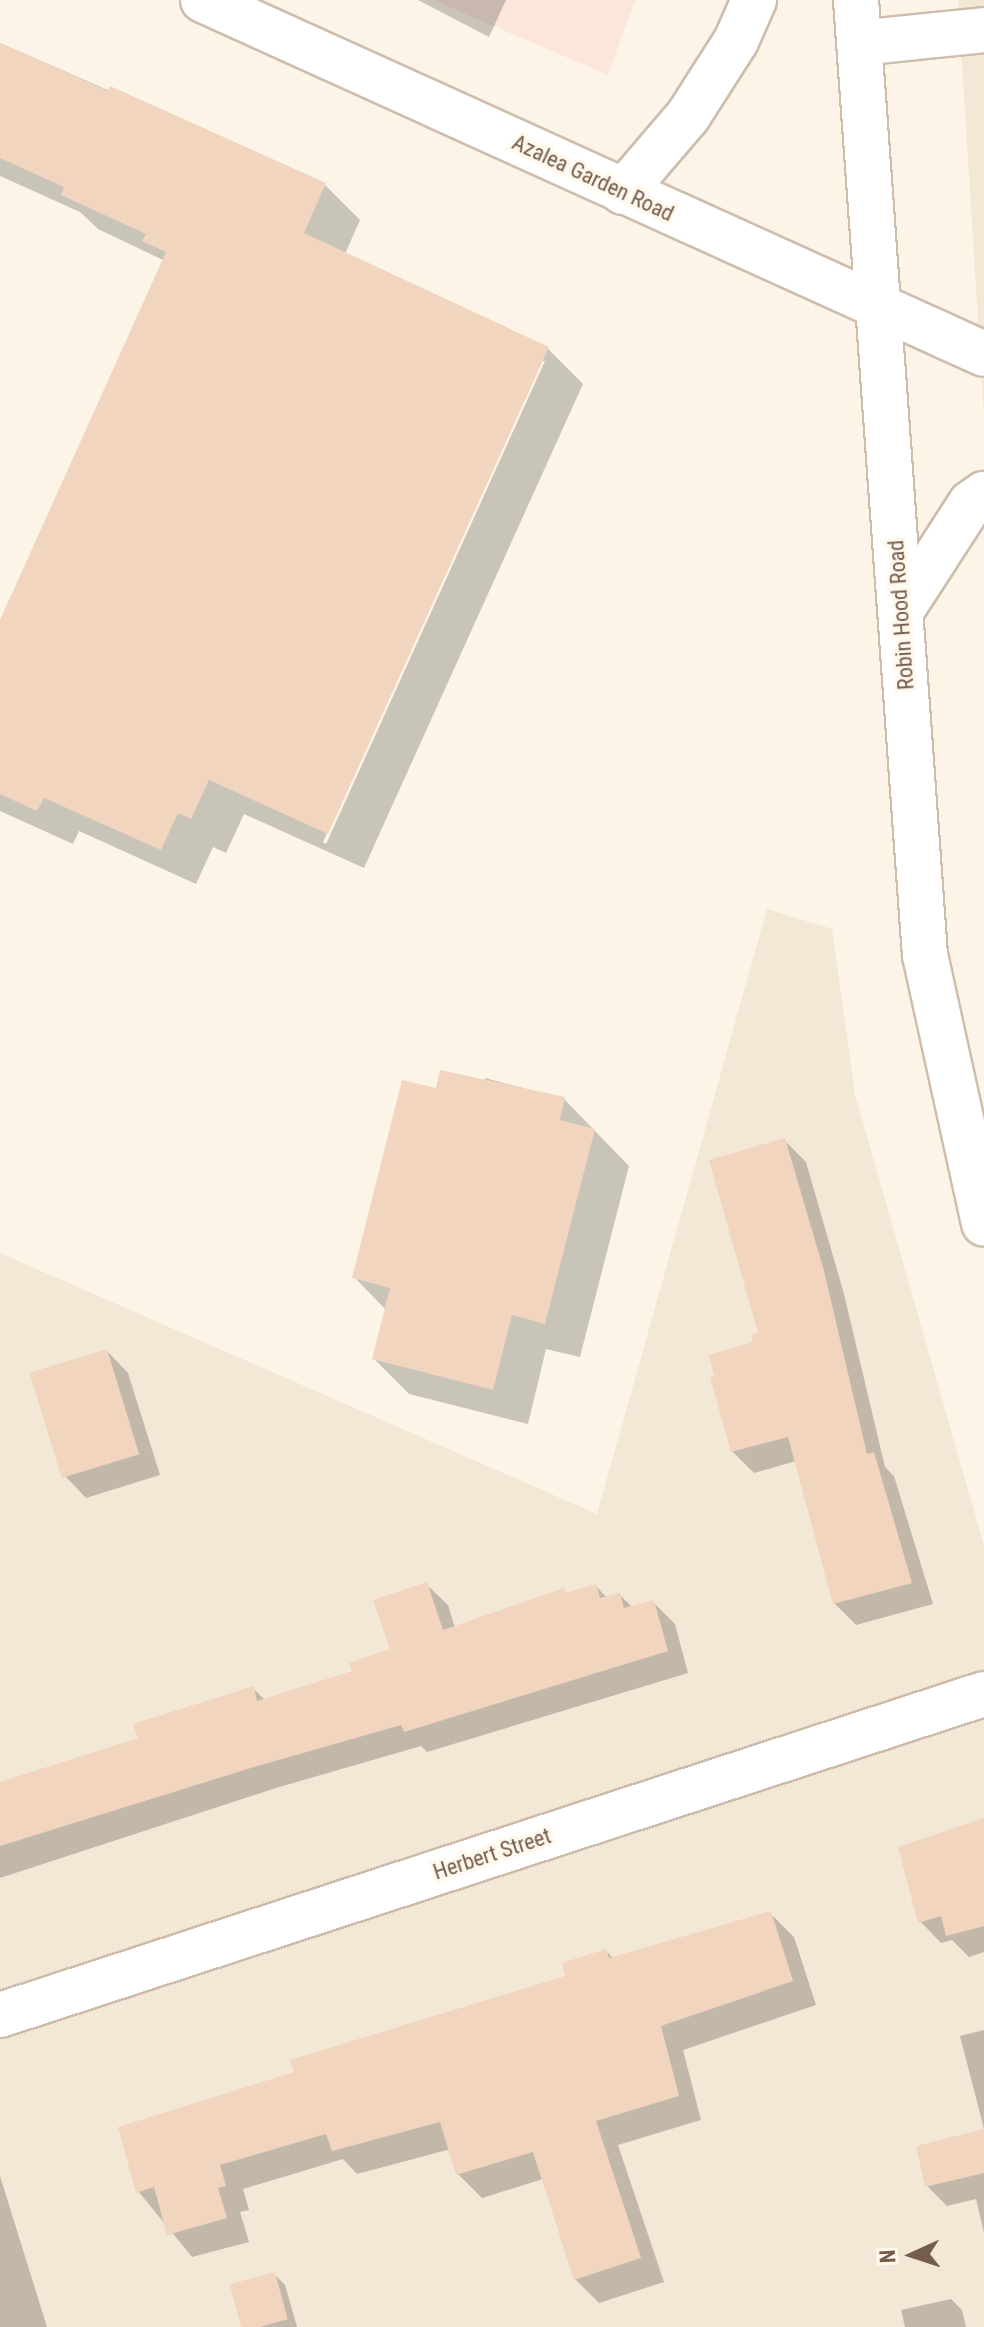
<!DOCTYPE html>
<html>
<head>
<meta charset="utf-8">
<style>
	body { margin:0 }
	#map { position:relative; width:984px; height:2327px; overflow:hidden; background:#fcf5e7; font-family:"Roboto Condensed",sans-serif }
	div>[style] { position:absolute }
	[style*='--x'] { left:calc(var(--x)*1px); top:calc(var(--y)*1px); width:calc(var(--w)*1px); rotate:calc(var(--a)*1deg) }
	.residential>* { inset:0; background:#f3e7d5 }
	.commercial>* { inset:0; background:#fce6db }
	.shadow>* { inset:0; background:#0003 }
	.building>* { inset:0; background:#f1d5bf; transform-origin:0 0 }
	.roads { filter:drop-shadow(2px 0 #cebdad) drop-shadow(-2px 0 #cebdad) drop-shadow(0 2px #cebdad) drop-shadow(0 -2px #cebdad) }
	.street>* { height:44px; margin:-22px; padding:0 22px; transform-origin:22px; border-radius:22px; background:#fff }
	.secondary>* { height:44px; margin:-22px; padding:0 22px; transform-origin:22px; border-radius:22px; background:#fff }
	span { translate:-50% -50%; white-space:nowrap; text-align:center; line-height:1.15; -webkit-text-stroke:7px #fff8ed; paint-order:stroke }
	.street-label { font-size:22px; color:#755c4b }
	.north { position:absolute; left:872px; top:2215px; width:80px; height:80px; -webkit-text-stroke:6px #fff8ed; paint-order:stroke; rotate:267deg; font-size:22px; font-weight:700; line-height:32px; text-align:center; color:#755c4b }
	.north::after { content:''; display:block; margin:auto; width:28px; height:36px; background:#755c4b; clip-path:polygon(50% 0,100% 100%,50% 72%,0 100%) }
</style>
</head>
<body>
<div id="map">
	<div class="residential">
		<div style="clip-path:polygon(958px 0,984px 0,984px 416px)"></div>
		<div style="clip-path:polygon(767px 909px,832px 929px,855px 1094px,984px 1545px,984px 2327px,0 2327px,0 1253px,597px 1514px)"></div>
	</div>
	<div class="commercial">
		<div style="clip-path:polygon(433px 0,635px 0,608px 75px)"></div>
	</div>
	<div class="shadow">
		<div style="clip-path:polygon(418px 0,506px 0,489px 37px)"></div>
		<div style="clip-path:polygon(evenodd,0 43px,325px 185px,360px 220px,345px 254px,548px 349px,583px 384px,364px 868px,244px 814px,226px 853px,213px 847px,196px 884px,79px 831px,73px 844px,0 811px,0 625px,165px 261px,98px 229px,80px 212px,0 176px,0 43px,541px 361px,545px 361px,326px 844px,323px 842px,541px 361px)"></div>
		<div style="clip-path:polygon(485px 1078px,564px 1099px,629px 1166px,580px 1357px,546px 1349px,528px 1424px,409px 1394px,374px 1359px,386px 1310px,354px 1277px,437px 1091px,484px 1084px)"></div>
		<div style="clip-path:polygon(784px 1140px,806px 1162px,844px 1294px,885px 1467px,894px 1476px,933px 1604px,856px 1625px,834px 1603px,796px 1461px,754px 1473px,732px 1451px,761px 1334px)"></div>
		<div style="clip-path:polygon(107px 1351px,128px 1373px,160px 1475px,86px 1498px,65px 1476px)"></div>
		<div style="clip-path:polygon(426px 1584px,448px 1605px,455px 1628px,563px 1591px,567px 1594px,596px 1586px,607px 1598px,620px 1595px,633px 1608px,653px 1602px,675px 1624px,688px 1673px,427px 1752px,421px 1746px,276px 1788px,0 1878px,0 1783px,140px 1739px,253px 1688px,265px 1700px,355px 1673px,393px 1651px)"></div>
		<div style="clip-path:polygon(984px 1821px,984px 1952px,969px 1957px,952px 1940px,941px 1943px,920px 1921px)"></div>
		<div style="clip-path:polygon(770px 1913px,794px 1937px,816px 2005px,683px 2050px,701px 2120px,618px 2145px,664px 2282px,599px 2303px,575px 2279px,543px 2179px,482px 2198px,458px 2174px,451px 2149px,357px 2174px,343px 2159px,243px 2189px,249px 2210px,240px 2212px,249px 2242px,192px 2257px,138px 2191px,296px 2073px,568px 1977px,606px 1951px,614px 1959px)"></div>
		<div style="clip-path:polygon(984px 2030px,984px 2129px,960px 2036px)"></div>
		<div style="clip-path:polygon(984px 2131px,984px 2233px,976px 2199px,947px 2206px,927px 2186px)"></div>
		<div style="clip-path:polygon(0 2176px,47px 2327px,0 2327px)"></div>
		<div style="clip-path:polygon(274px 2274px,285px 2285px,297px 2327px,243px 2327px,233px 2286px)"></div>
		<div style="clip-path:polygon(951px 2299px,962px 2310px,966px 2327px,905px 2327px,901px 2310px)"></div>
	</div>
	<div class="building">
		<div style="clip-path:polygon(0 43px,108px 91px,110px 86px,326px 183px,304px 233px,549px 347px,328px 834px,209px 780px,191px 819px,178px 813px,161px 850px,44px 798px,37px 811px,0 794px,0 620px,166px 252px,142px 241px,146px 234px,61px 195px,64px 187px,0 158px)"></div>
		<div style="clip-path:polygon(440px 1070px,565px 1097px,560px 1120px,595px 1129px,545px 1324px,512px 1315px,493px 1390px,372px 1359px,390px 1288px,352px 1278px,402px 1080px,436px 1088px)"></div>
		<div style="clip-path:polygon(785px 1138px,824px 1271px,867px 1454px,874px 1452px,912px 1583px,833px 1604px,788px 1437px,731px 1452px,710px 1377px,714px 1376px,709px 1355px,753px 1342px,751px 1335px,758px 1333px,709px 1160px)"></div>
		<div style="left:107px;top:1349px;width:110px;height:81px;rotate:73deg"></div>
		<div style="clip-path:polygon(427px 1582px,443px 1630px,564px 1588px,565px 1593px,596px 1584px,600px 1598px,620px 1593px,624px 1608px,654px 1600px,668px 1651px,404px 1732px,401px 1725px,254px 1767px,0 1846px,0 1782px,138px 1738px,133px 1724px,254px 1686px,257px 1701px,352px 1671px,349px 1663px,390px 1649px,373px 1600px)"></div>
		<div style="clip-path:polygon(984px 1818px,984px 1926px,946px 1936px,941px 1916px,918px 1923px,898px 1847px)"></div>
		<div style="clip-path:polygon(771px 1911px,793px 1981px,661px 2026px,679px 2096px,596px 2121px,641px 2258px,574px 2280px,533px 2152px,456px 2175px,440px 2122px,332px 2151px,326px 2134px,220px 2165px,226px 2186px,218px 2188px,227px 2218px,167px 2235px,154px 2187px,136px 2193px,118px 2127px,294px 2072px,290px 2060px,565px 1976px,562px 1963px,606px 1949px,609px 1958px)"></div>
		<div style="clip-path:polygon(984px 2129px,984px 2173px,925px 2187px,916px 2146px)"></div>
		<div style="left:275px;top:2272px;width:49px;height:47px;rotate:75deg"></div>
	</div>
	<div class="roads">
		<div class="street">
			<div style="--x:859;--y:43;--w:126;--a:-5.9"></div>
			<div style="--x:0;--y:2015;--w:1035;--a:-18.07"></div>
		</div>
		<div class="secondary">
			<div style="--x:203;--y:0;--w:857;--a:24.38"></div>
			<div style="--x:856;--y:0;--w:957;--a:85.87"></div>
			<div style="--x:925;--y:955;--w:275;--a:77.6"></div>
			<div style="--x:623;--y:192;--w:100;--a:-49.5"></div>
			<div style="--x:688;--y:116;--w:89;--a:-57.4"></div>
			<div style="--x:736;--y:41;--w:45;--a:-66.3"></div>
			<div style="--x:903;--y:608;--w:125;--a:-57.1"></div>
			<div style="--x:971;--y:503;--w:16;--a:-35"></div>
		</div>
	</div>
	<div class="street-label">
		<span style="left:593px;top:178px;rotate:25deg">Azalea Garden Road</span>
		<span style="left:901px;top:615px;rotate:-94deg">Robin Hood Road</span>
		<span style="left:492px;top:1854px;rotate:-18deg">Herbert Street</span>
	</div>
	<div class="north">N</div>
</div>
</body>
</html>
